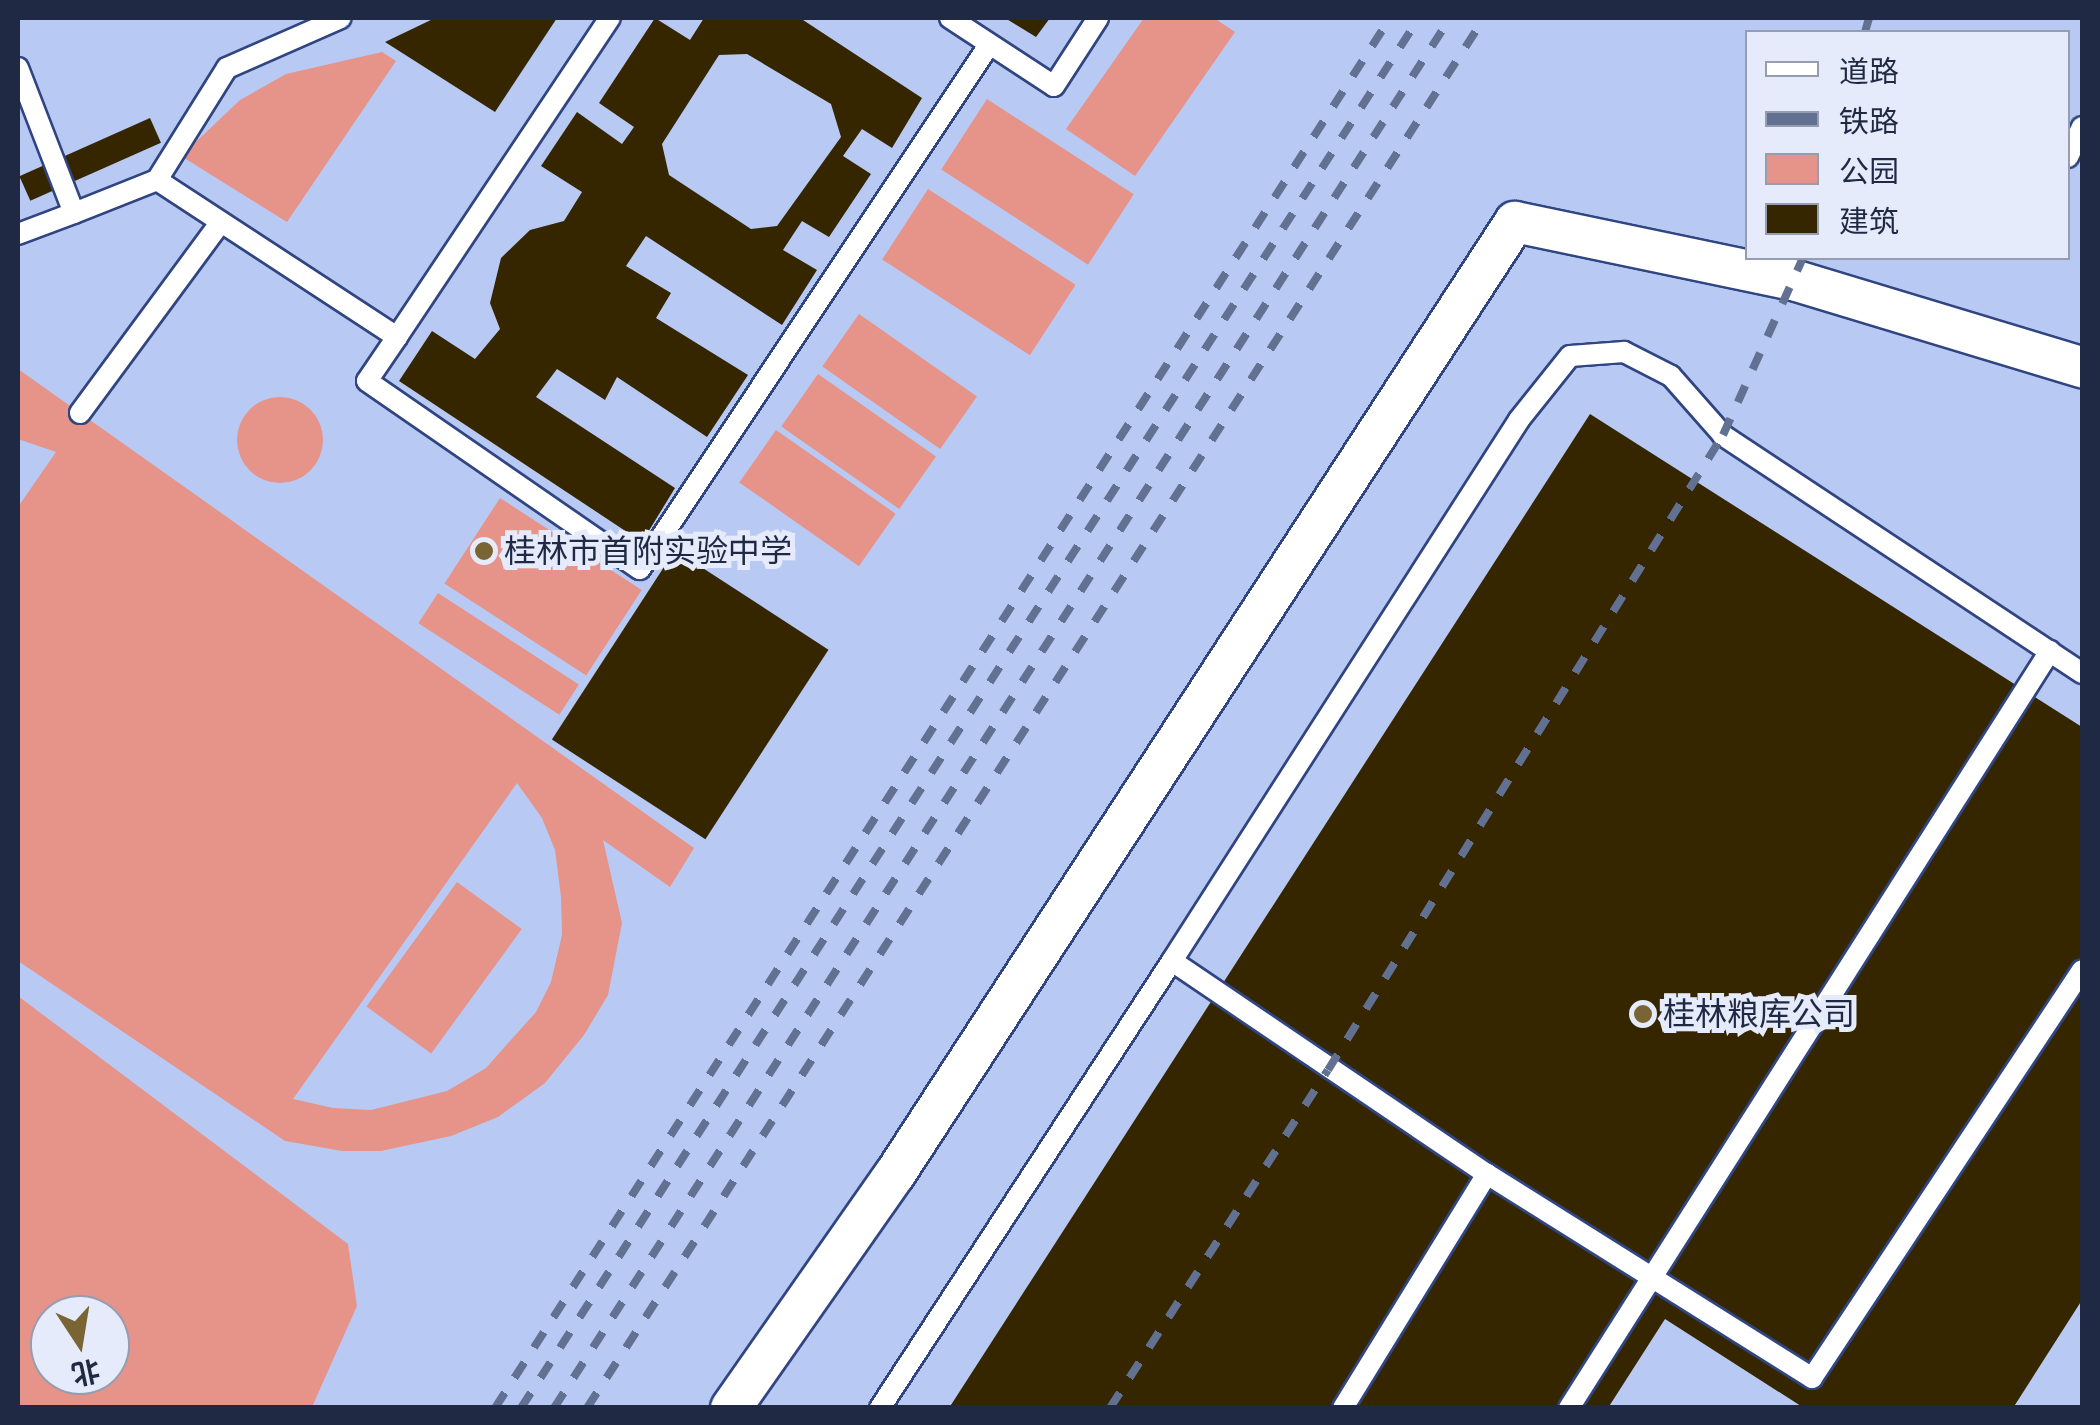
<!DOCTYPE html>
<html>
<head>
<meta charset="utf-8">
<style>
	body { margin:0 }
	#map { position:relative; width:2100px; height:1425px; overflow:hidden; background:#b8caf4; font-family:Cabin,"Noto Sans SC",sans-serif }
	div>[style] { position:absolute }
	[style*='--x'] { left:calc(var(--x)*1px); top:calc(var(--y)*1px); width:calc(var(--w)*1px); rotate:calc(var(--a)*1deg) }
	.green>* { inset:0; background:#e69389; transform-origin:0 0 }
	.round { border-radius:50% }
	.building>* { inset:0; background:#352600; transform-origin:0 0 }
	.roads { filter:drop-shadow(2px 0 #304581) drop-shadow(-2px 0 #304581) drop-shadow(0 2px #304581) drop-shadow(0 -2px #304581) }
	.service>* { height:20px; margin:-10px; padding:0 10px; transform-origin:10px; border-radius:10px; background:#fff }
	.minor>* { height:40px; margin:-20px; padding:0 20px; transform-origin:20px; border-radius:20px; background:#fff }
	.rail>* { height:8px; margin-top:-4px; transform-origin:0; background:repeating-linear-gradient(90deg,#627091 0 18px,transparent 0 36px) }
	.dots>* { width:28px; height:28px; translate:-50% -50%; box-sizing:border-box; border:5px solid #e5ebfa; border-radius:50% }
	span { translate:-50% -50%; white-space:nowrap; text-align:center; line-height:1.15; -webkit-text-stroke:10px #e5ebfa; paint-order:stroke }
	.poi-label { font-size:32px; color:#1f2944 }
	.left { translate:0 -50%; text-align:left }
	.frame { position:absolute; inset:0; border:20px solid #1f2944; pointer-events:none }
	.legend { position:absolute; left:1745px; top:30px; width:325px; height:230px; box-sizing:border-box; background:#e5ebfa; border:2px solid #969db1; margin:0; padding:12px 18px; list-style:none; font-size:30px; color:#1f2944 }
	.legend li { display:flex; align-items:center; gap:20px; height:50px }
	.legend b { width:50px; border:2px solid #969db1 }
	.north { position:absolute; left:30px; top:1295px; width:100px; height:100px; box-sizing:border-box; background:#e5ebfa; border:2px solid #969db1; border-radius:50%; rotate:168deg; font-size:28px; font-weight:700; line-height:40px; text-align:center; color:#1f2944 }
	.north::after { content:''; display:block; margin:auto; width:35px; height:45px; background:#796433; clip-path:polygon(50% 0,100% 100%,50% 72%,0 100%) }
</style>
</head>
<body>
<div id="map">
	<div class="green">
		<div style="clip-path:polygon(1144px 18px,1214px 18px,1235px 32px,1135px 176px,1066px 129px)"></div>
		<div style="clip-path:polygon(382px 52px,396px 61px,287px 222px,181px 156px,240px 100px,286px 74px)"></div>
		<div style="left:987px;top:99px;width:175px;height:84px;rotate:33deg"></div>
		<div style="left:928px;top:189px;width:176px;height:84px;rotate:33deg"></div>
		<div style="left:859px;top:314px;width:144px;height:64px;rotate:35deg"></div>
		<div style="clip-path:polygon(evenodd,18px 369px,694px 848px,670px 887px,603px 840px,622px 923px,608px 995px,584px 1035px,545px 1083px,498px 1117px,451px 1136px,381px 1151px,342px 1151px,285px 1141px,18px 961px,18px 507px,56px 452px,18px 439px,18px 369px,517px 783px,542px 818px,555px 850px,561px 897px,562px 935px,551px 982px,536px 1012px,486px 1068px,447px 1091px,371px 1110px,333px 1108px,293px 1099px,517px 783px)"></div>
		<div style="left:818px;top:374px;width:144px;height:64px;rotate:35deg"></div>
		<div class="round" style="left:237px;top:397px;width:86px;height:86px"></div>
		<div style="left:776px;top:430px;width:146px;height:64px;rotate:35deg"></div>
		<div style="left:500px;top:498px;width:169px;height:102px;rotate:33deg"></div>
		<div style="left:438px;top:593px;width:168px;height:36px;rotate:33deg"></div>
		<div style="left:457px;top:882px;width:80px;height:154px;rotate:36deg"></div>
		<div style="clip-path:polygon(evenodd,18px 996px,348px 1244px,357px 1306px,312px 1407px,18px 1407px,18px 996px,50px 1315px,110px 1315px,110px 1375px,50px 1375px,50px 1315px)"></div>
	</div>
	<div class="building">
		<div style="clip-path:polygon(435px 18px,557px 18px,495px 112px,385px 42px)"></div>
		<div style="clip-path:polygon(evenodd,655px 18px,690px 40px,704px 18px,800px 18px,922px 98px,892px 148px,862px 129px,843px 156px,871px 174px,829px 237px,802px 221px,783px 250px,817px 270px,782px 325px,646px 236px,626px 266px,671px 293px,656px 318px,748px 375px,707px 437px,617px 377px,605px 400px,557px 369px,536px 397px,675px 488px,642px 542px,399px 381px,432px 331px,475px 359px,500px 329px,490px 303px,501px 258px,530px 230px,564px 221px,582px 192px,541px 166px,577px 112px,622px 144px,634px 127px,599px 103px,655px 18px,747px 54px,831px 104px,841px 137px,777px 226px,751px 229px,669px 175px,662px 144px,719px 55px,747px 54px)"></div>
		<div style="clip-path:polygon(1005px 18px,1050px 18px,1036px 37px)"></div>
		<div style="left:150px;top:118px;width:27px;height:143px;rotate:66deg"></div>
		<div style="clip-path:polygon(1590px 414px,2082px 727px,2082px 1300px,2013px 1408px,1804px 1408px,1665px 1319px,1608px 1408px,949px 1408px)"></div>
		<div style="left:675px;top:550px;width:183px;height:226px;rotate:33deg"></div>
	</div>
	<div class="roads">
		<div class="service">
			<div style="--x:950;--y:18;--w:124;--a:33.2"></div>
			<div style="--x:1054;--y:86;--w:81;--a:-57.1"></div>
			<div style="--x:18;--y:68;--w:155;--a:68.9"></div>
			<div style="--x:74;--y:213;--w:89;--a:-21.7"></div>
			<div style="--x:157;--y:180;--w:132;--a:-58"></div>
			<div style="--x:227;--y:68;--w:124;--a:-23.7"></div>
			<div style="--x:2068;--y:157;--w:33;--a:-65"></div>
			<div style="--x:157;--y:180;--w:287;--a:33.2"></div>
			<div style="--x:397;--y:337;--w:384;--a:-56.3"></div>
			<div style="--x:18;--y:234;--w:60;--a:-20.6"></div>
			<div style="--x:397;--y:337;--w:53;--a:124.3"></div>
			<div style="--x:367;--y:381;--w:331;--a:34.6"></div>
			<div style="--x:640;--y:569;--w:630;--a:-56.34"></div>
			<div style="--x:80;--y:413;--w:237;--a:-53.6"></div>
			<div style="--x:2082;--y:673;--w:431;--a:-146.5"></div>
			<div style="--x:1723;--y:435;--w:79;--a:-131.4"></div>
			<div style="--x:1671;--y:376;--w:53;--a:-152.9"></div>
			<div style="--x:1624;--y:352;--w:54;--a:175.8"></div>
			<div style="--x:1570;--y:356;--w:82;--a:128.6"></div>
			<div style="--x:1519;--y:420;--w:643;--a:122.68"></div>
			<div style="--x:1172;--y:961;--w:380;--a:34.1"></div>
			<div style="--x:1487;--y:1174;--w:384;--a:32.1"></div>
			<div style="--x:1812;--y:1378;--w:489;--a:-56.5"></div>
			<div style="--x:880;--y:1408;--w:534;--a:-56.85"></div>
			<div style="--x:1343;--y:1408;--w:275;--a:-58.4"></div>
			<div style="--x:1569;--y:1408;--w:897;--a:-57.57"></div>
		</div>
		<div class="minor">
			<div style="--x:731;--y:1408;--w:286;--a:-55"></div>
			<div style="--x:895;--y:1174;--w:1136;--a:-56.93"></div>
			<div style="--x:1515;--y:222;--w:284;--a:11.8"></div>
			<div style="--x:1793;--y:280;--w:302;--a:16.8"></div>
		</div>
	</div>
	<div class="rail">
		<div style="--x:1865;--y:32;--w:15;--a:-74"></div>
		<div style="--x:495;--y:1408;--w:1653;--a:-57.22"></div>
		<div style="--x:521;--y:1408;--w:1655;--a:-57.14"></div>
		<div style="--x:554;--y:1408;--w:1654;--a:-57.19"></div>
		<div style="--x:587;--y:1408;--w:1654;--a:-57.16"></div>
		<div style="--x:1110;--y:1408;--w:402;--a:-57.2"></div>
		<div style="--x:1328;--y:1070;--w:748;--a:-58.12"></div>
		<div style="--x:1723;--y:435;--w:194;--a:-65.7"></div>
	</div>
	<div class="dots">
		<div style="left:484px;top:551px;background:#796433"></div>
		<div style="left:1643px;top:1014px;background:#796433"></div>
	</div>
	<div class="poi-label">
		<span class="left" style="left:504px;top:551px">桂林市首附实验中学</span>
		<span class="left" style="left:1663px;top:1014px">桂林粮库公司</span>
	</div>
	<div class="frame"></div>
	<ul class="legend">
	<li><b style="height:12px;background:#fff"></b>道路</li>
	<li><b style="height:12px;background:#627091"></b>铁路</li>
	<li><b style="height:28px;background:#e69389"></b>公园</li>
	<li><b style="height:28px;background:#352600"></b>建筑</li>
	</ul>
	<div class="north">北</div>
</div>
</body>
</html>
